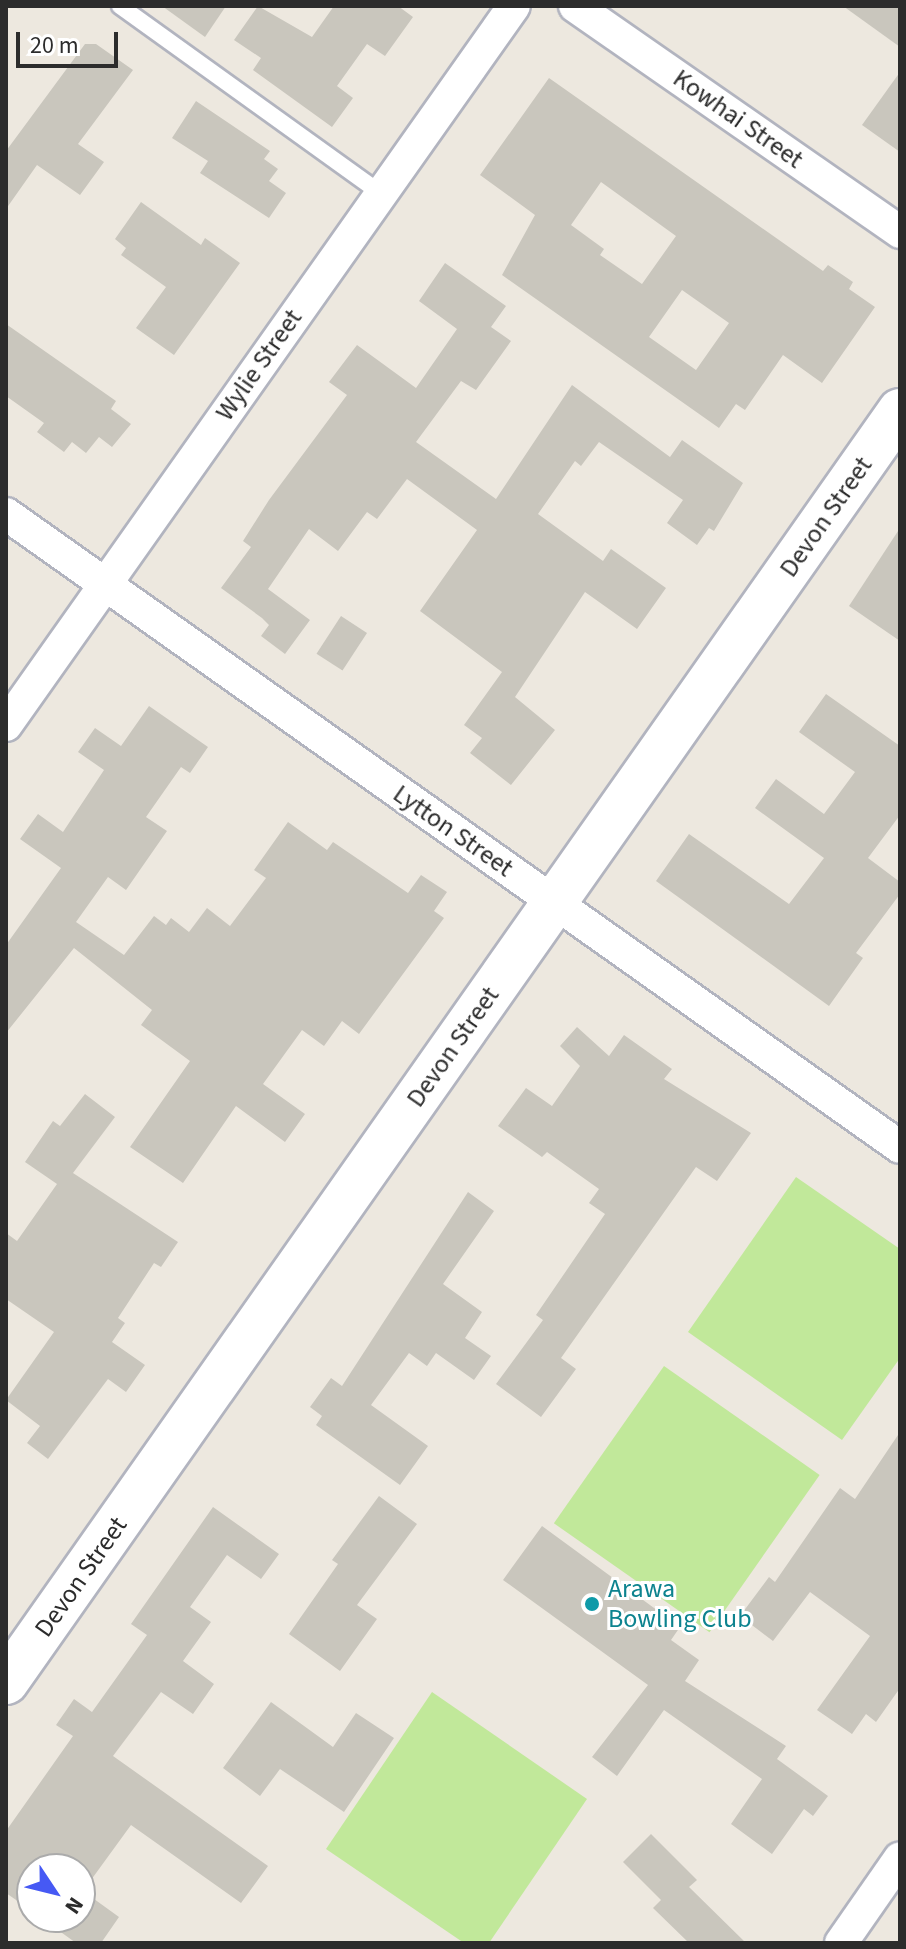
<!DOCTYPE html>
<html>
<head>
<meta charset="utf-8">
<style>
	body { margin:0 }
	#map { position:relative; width:906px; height:1949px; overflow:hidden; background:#ede8df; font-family:"Source Sans 3",sans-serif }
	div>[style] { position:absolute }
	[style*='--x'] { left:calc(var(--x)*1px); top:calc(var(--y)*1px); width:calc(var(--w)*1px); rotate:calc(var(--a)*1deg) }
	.pitch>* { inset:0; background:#c1e89a; transform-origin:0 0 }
	.building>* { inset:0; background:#c9c6bd; transform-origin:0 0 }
	.roads { filter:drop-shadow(2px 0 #b2b4bf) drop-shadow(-2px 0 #b2b4bf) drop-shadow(0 2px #b2b4bf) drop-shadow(0 -2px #b2b4bf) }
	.lane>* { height:16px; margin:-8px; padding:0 8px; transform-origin:8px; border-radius:8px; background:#fff }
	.street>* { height:32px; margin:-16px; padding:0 16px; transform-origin:16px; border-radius:16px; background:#fff }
	.secondary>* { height:44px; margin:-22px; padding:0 22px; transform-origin:22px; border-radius:22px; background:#fff }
	.dots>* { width:22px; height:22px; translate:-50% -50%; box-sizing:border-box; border:4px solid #fff; border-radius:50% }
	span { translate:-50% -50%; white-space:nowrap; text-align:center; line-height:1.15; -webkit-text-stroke:6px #fff; paint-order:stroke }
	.street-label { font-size:26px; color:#2c2c2c }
	.culture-label { font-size:26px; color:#0d838f }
	.left { translate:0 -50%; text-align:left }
	.frame { position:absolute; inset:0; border:8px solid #2c2c2c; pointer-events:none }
	.north { position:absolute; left:16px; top:1853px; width:80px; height:80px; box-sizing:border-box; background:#fff; border:2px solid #ababab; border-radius:50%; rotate:125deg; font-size:22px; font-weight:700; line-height:32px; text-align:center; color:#2c2c2c }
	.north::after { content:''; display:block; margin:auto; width:28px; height:36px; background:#4659f4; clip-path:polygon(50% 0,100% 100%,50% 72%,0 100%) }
	.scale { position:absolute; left:16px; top:32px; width:102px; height:36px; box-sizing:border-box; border:4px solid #2c2c2c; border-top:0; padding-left:10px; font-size:24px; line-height:28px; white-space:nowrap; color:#2c2c2c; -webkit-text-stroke:6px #fff; paint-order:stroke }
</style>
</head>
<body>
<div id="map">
	<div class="pitch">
		<div style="clip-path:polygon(796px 1177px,900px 1249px,900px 1358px,842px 1440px,688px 1332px)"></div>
		<div style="left:664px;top:1366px;width:190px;height:192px;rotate:35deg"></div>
		<div style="clip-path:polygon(432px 1692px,587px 1799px,489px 1943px,464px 1943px,326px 1849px)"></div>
	</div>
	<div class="building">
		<div style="clip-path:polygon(162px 6px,226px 6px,205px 37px)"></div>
		<div style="clip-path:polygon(258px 6px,312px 37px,334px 6px,398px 6px,413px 17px,385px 56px,367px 44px,337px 86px,353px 98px,332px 127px,253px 70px,261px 58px,234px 40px)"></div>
		<div style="clip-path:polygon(843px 6px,900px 6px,900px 47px)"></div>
		<div style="clip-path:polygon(85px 44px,96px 44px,133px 70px,78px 144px,104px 162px,80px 195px,37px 165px,6px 209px,6px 151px)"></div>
		<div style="clip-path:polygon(900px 72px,900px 152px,862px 125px)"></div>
		<div style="clip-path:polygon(evenodd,549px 78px,823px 271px,828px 265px,853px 282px,849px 289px,875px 307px,822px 383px,783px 355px,745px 410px,736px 404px,719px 428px,502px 275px,535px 215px,480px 175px,549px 78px,601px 182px,676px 236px,642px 284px,600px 255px,604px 249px,571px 225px,601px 182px,549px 78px,682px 290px,729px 323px,696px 370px,649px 337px,682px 290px)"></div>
		<div style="clip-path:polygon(196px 101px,270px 151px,264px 159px,278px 169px,269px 181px,286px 193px,269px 218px,200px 173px,208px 161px,172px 138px)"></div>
		<div style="clip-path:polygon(141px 202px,201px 245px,205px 238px,240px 263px,174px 355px,136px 328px,166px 287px,121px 255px,126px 248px,115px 239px)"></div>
		<div style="clip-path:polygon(445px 263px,506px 306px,491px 327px,511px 341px,476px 390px,461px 381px,416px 442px,496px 499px,572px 385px,670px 457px,682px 440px,743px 483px,714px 531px,709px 528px,697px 545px,667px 523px,683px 500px,599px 442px,581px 466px,575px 461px,538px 514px,603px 561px,611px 549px,666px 588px,637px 629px,585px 592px,515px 697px,555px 730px,511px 785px,470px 753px,482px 738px,464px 725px,502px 672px,420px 611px,477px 530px,407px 479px,377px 519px,367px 512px,338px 551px,309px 529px,268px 589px,310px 620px,285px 654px,261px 636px,269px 625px,262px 618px,221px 588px,251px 547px,243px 541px,269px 500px,347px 395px,329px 382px,357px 345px,416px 388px,457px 329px,419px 301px)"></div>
		<div style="clip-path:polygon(6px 324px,116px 401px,111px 409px,131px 424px,112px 447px,99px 437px,86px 453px,72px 442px,64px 452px,37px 432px,44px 423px,6px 396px)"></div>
		<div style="clip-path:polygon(900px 528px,900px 641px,849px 606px)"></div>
		<div style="left:341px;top:616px;width:31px;height:45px;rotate:33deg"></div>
		<div style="clip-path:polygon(826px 694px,900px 746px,900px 815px,868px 858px,900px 882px,900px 894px,856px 953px,863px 958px,829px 1006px,656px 881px,689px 834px,789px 904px,824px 858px,755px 808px,776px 779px,824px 814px,855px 772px,799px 732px)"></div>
		<div style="clip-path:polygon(149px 706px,208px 747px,190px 773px,181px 767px,146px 817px,167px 831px,126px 890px,108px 877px,76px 922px,124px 955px,154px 916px,166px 925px,171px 918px,189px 932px,207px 908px,230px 926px,266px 878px,254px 870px,288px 822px,327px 850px,333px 842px,408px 893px,421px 875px,447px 892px,434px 911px,444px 918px,359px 1034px,342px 1021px,324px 1046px,302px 1030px,263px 1084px,305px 1114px,285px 1142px,236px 1106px,183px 1183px,130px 1147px,190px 1061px,141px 1025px,152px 1010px,74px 948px,6px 1033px,6px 945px,61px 868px,20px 839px,38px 814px,63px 832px,104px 770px,78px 752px,95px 728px,121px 746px)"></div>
		<div style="clip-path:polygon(577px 1027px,609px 1056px,624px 1035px,672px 1069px,664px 1079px,751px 1133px,717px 1181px,696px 1167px,561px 1358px,576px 1369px,541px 1417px,496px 1384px,543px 1320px,536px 1315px,605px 1214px,589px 1203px,599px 1189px,547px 1152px,542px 1157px,498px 1126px,526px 1088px,552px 1106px,580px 1066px,560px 1046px)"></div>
		<div style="clip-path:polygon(85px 1094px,115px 1117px,73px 1173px,178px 1242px,161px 1267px,154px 1263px,118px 1318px,125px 1323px,112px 1342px,145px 1365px,126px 1392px,108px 1379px,48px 1459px,27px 1443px,40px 1426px,6px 1400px,54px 1332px,6px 1299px,6px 1233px,17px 1241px,57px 1184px,25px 1162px,53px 1121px,60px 1126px)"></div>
		<div style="clip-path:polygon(468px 1192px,494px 1211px,443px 1284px,482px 1312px,465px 1338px,491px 1356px,474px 1380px,436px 1353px,427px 1366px,409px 1353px,371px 1405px,428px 1446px,400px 1485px,316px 1425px,322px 1416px,310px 1407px,331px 1378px,342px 1386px)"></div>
		<div style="clip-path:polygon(900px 1432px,900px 1688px,876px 1722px,866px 1714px,852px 1734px,817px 1710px,870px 1636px,810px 1592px,773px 1641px,740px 1616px,769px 1577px,775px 1582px,840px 1488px,855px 1499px)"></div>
		<div style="clip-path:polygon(379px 1496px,417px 1524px,357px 1605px,377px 1619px,340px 1671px,289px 1634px,338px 1564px,332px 1560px)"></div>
		<div style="clip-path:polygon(213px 1507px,279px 1554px,261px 1579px,227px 1555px,190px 1607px,211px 1622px,183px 1661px,214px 1684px,193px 1714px,161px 1692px,113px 1756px,268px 1866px,241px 1903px,131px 1825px,83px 1891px,119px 1917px,101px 1943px,76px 1943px,40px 1917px,80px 1917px,80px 1869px,32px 1869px,32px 1911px,6px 1893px,6px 1831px,73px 1736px,56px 1725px,74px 1699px,92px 1712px,147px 1635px,131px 1624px)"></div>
		<div style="clip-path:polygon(542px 1526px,680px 1627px,671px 1640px,699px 1660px,685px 1681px,786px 1746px,777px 1759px,828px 1796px,813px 1816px,804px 1809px,772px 1854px,731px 1824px,762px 1779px,664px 1710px,617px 1776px,592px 1757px,648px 1685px,503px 1580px)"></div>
		<div style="clip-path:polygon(271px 1702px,333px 1747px,356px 1713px,394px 1738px,344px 1812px,280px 1769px,260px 1796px,223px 1768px)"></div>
		<div style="clip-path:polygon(651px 1834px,697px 1880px,689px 1887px,746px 1943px,689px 1943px,653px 1908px,661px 1900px,623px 1862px)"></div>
	</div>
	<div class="roads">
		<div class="lane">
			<div style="--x:120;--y:6;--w:319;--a:35.7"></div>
		</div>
		<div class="street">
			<div style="--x:575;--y:6;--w:396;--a:34.8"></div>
			<div style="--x:6;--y:514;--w:1095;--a:35.3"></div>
			<div style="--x:6;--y:725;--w:880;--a:-54.76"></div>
			<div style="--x:841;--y:1943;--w:103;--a:-55.2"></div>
		</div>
		<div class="secondary">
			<div style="--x:6;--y:1682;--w:1554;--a:-54.88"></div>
		</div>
	</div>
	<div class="dots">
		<div style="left:592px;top:1604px;background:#0f9aa8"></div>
	</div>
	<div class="street-label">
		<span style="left:738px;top:119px;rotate:35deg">Kowhai Street</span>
		<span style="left:259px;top:365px;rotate:-55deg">Wylie Street</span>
		<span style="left:826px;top:517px;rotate:-55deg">Devon Street</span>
		<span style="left:453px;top:831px;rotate:35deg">Lytton Street</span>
		<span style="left:453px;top:1047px;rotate:-55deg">Devon Street</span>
		<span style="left:81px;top:1577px;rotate:-55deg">Devon Street</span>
	</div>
	<div class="culture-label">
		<span class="left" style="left:608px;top:1604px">Arawa<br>Bowling Club</span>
	</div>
	<div class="frame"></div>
	<div class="north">N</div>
	<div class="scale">20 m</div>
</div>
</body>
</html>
